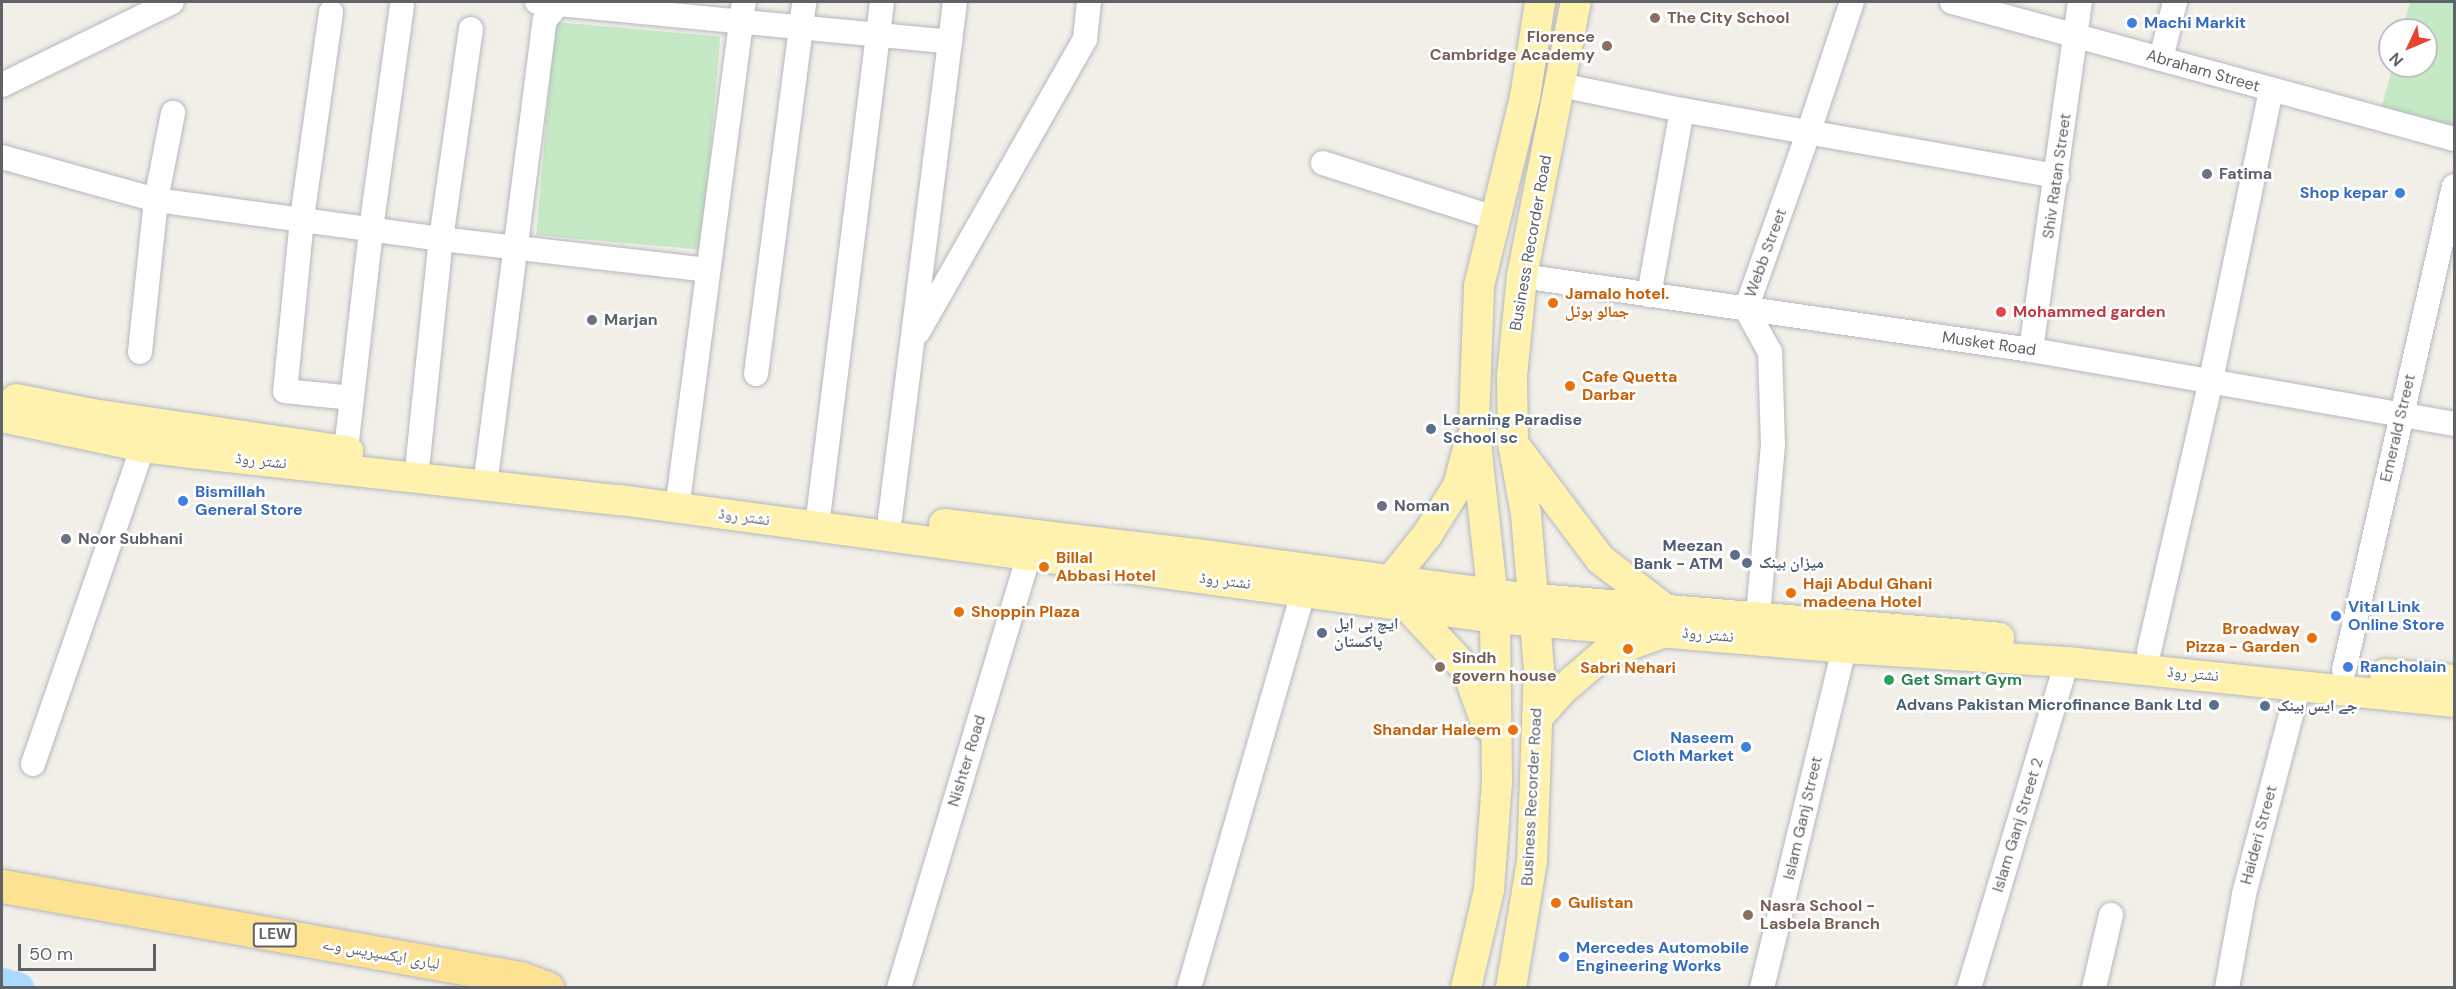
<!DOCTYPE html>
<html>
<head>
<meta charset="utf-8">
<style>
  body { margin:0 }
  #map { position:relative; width:2456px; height:989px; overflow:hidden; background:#f1efe8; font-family:"DM Sans","Noto Naskh Arabic",sans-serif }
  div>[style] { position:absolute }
  .green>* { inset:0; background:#c5e8c5; transform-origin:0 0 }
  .river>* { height:33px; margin:-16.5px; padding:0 16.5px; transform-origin:16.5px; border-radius:16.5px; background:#aadaff }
  .roads { filter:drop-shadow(0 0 2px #b5b8bc) drop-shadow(0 0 2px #b5b8bc) }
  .minor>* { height:24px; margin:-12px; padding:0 12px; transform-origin:12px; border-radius:12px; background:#fff }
  .major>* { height:30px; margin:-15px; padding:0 15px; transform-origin:15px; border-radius:15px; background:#fff2af }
  .highway>* { height:33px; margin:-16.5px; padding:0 16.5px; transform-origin:16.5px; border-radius:16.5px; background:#fde293 }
  .dots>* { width:16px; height:16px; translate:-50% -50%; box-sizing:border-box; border:3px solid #fff; border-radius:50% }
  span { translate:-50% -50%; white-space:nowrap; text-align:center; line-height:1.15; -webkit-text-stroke:5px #fff; paint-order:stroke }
  .shield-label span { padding:2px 4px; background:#fff; border:2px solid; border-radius:4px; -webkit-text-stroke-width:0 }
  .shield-label { font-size:15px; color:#5f6368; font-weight:700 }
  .education-label { font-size:16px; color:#785e54; font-weight:700 }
  .left { translate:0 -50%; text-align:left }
  .right { translate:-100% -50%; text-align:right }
  .shop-label { font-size:16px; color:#366cbe; font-weight:700 }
  .street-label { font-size:16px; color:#5f6368 }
  .worship-label { font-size:16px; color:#5b616d; font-weight:700 }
  .food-label { font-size:16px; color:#c56008; font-weight:700 }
  .health-label { font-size:16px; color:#be3a42; font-weight:700 }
  .service-label { font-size:16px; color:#4e5e75; font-weight:700 }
  .leisure-label { font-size:16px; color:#27864d; font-weight:700 }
  .frame { position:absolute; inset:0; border:3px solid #5f6368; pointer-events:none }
  .north { position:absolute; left:2378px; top:18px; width:60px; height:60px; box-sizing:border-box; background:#fff; border:2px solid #bfc1c3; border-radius:50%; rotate:226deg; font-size:16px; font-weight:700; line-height:24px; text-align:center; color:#5f6368 }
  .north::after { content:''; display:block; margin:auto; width:21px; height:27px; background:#ea4335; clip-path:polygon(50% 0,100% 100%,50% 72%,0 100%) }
  .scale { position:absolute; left:18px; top:944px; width:138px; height:27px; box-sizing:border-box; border:3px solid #5f6368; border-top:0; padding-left:8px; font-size:18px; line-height:21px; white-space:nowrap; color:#5f6368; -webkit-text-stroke:4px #fff; paint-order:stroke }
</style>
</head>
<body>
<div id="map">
  <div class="green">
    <div style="clip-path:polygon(2410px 2px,2454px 2px,2454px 139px,2378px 120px,2393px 66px,2426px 66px,2426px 30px,2402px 30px)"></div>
    <div style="left:555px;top:22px;width:166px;height:214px;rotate:5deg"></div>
  </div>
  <div class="river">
    <div style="left:2px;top:984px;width:16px;rotate:15deg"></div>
  </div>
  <div class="roads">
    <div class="minor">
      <div style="left:537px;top:2px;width:415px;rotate:5.5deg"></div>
      <div style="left:1952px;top:2px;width:520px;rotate:15.26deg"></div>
      <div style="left:331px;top:12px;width:209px;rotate:98deg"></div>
      <div style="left:302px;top:219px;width:173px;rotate:95.6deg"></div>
      <div style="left:285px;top:391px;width:67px;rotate:6deg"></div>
      <div style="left:2161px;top:59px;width:59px;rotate:-76.2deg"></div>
      <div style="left:2px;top:85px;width:189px;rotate:-26deg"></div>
      <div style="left:1560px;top:85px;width:125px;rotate:11.6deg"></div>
      <div style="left:1682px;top:110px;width:381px;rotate:10deg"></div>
      <div style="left:2px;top:157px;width:160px;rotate:15.6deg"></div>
      <div style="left:156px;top:200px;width:288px;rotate:7.8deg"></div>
      <div style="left:441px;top:239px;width:269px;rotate:6.6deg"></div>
      <div style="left:1323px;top:163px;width:180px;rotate:17.8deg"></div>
      <div style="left:1522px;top:276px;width:514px;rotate:8.27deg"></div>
      <div style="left:2031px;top:350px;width:429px;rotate:9.9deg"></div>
      <div style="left:1649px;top:295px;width:188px;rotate:-79.9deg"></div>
      <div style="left:918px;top:332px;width:337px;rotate:-60.3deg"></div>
      <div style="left:1085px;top:39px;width:37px;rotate:-84deg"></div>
      <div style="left:2031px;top:350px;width:351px;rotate:-82deg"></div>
      <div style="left:140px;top:352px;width:153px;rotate:-84deg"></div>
      <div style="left:156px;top:200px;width:89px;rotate:-78.9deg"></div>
      <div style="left:756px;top:374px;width:375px;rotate:-82.6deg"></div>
      <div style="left:346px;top:450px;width:222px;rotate:-83.5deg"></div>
      <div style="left:371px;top:229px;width:225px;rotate:-82.1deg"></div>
      <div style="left:418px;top:460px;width:222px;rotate:-84.1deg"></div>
      <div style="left:441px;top:239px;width:212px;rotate:-81.9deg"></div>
      <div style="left:487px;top:470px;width:454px;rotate:-82.7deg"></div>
      <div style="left:545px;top:20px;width:21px;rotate:-51deg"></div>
      <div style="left:679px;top:494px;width:496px;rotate:-82.5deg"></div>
      <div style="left:819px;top:510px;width:512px;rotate:-82.93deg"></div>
      <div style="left:890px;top:518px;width:520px;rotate:-82.82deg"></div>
      <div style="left:1758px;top:616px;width:172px;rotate:-85deg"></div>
      <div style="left:1773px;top:445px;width:93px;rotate:-91.8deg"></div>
      <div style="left:1770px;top:352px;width:49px;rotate:-119.2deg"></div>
      <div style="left:1746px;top:309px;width:189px;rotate:-70.5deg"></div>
      <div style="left:1809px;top:131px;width:136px;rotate:-71.6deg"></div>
      <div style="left:2149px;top:651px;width:278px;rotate:-77.1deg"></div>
      <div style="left:2211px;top:380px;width:296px;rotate:-78.3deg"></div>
      <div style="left:2344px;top:670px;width:496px;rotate:-77.2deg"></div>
      <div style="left:33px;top:764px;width:336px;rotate:-70.9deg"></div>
      <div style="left:899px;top:988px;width:469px;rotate:-73.3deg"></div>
      <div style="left:1189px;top:988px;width:430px;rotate:-73.9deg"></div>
      <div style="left:1762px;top:988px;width:350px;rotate:-76.4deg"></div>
      <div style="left:1969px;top:988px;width:340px;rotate:-73.3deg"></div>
      <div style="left:2094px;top:988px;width:75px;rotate:-76.9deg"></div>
      <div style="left:2227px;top:988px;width:96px;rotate:-79.7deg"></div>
      <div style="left:2244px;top:894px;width:217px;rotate:-75.3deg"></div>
    </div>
    <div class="major">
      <div style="left:16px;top:399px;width:78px;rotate:11deg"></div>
      <div style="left:93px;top:414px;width:258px;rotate:8.3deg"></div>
      <div style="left:2px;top:417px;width:144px;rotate:12deg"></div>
      <div style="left:143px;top:447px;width:48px;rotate:7.1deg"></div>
      <div style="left:191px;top:453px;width:432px;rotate:6.3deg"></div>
      <div style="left:620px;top:500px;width:883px;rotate:7.68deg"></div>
      <div style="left:1495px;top:618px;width:350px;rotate:4.9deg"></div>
      <div style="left:1844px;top:648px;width:223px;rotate:3.6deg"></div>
      <div style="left:2067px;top:662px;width:389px;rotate:5.9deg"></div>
      <div style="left:1518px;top:450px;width:136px;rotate:53deg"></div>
      <div style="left:1600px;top:559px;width:82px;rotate:37.6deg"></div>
      <div style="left:944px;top:524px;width:263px;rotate:6.8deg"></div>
      <div style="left:1205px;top:555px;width:312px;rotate:7.7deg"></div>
      <div style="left:1514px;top:597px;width:487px;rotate:4.8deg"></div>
      <div style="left:1391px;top:580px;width:58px;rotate:-51.3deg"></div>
      <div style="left:1427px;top:535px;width:58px;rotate:-57.7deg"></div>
      <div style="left:1458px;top:486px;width:47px;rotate:-75.1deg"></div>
      <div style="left:1407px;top:606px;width:88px;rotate:46.8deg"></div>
      <div style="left:1467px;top:670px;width:59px;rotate:70.3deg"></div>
      <div style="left:2385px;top:674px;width:69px;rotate:5deg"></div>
      <div style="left:1537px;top:718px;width:36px;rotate:-48deg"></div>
      <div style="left:1561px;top:691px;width:57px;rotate:-40.7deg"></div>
      <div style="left:1604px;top:654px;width:56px;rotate:-19.7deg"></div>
      <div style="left:1466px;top:988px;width:101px;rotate:-76.8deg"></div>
      <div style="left:1489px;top:890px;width:108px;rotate:-85.8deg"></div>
      <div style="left:1497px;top:782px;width:164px;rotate:-90.7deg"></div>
      <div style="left:1495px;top:618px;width:195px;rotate:-96.2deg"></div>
      <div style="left:1474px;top:424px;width:138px;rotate:-87.9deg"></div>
      <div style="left:1479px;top:286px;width:195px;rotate:-76.3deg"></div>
      <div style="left:1525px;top:97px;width:96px;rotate:-81deg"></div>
      <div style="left:1511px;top:988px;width:129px;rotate:-80.6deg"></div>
      <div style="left:1532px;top:861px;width:192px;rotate:-87.9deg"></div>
      <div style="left:1539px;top:669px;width:156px;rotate:-94.8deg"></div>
      <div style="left:1526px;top:514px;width:72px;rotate:-100.4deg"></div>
      <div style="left:1513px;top:443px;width:67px;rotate:-90.9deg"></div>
      <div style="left:1512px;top:376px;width:100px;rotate:-84.3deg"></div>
      <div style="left:1522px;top:276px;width:279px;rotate:-78.9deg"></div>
    </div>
    <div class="highway">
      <div style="left:2px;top:886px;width:526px;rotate:10.07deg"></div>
      <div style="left:520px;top:978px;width:29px;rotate:20deg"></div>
    </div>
  </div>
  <div class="dots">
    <div style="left:1655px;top:18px;background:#8d6e63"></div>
    <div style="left:2132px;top:23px;background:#3f7fe0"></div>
    <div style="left:1607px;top:46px;background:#8d6e63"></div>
    <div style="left:2207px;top:174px;background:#6b7280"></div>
    <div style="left:2400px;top:193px;background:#3f7fe0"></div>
    <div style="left:1553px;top:303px;background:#e8710a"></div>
    <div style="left:2001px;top:312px;background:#e0444e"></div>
    <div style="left:592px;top:320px;background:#6b7280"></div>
    <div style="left:1570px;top:386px;background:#e8710a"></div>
    <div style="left:1431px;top:429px;background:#5c6f8a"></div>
    <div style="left:183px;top:501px;background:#3f7fe0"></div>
    <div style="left:1382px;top:506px;background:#6b7280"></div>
    <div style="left:66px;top:539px;background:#6b7280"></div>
    <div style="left:1735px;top:555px;background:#5c6f8a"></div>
    <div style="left:1747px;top:563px;background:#5c6f8a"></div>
    <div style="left:1044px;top:567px;background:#e8710a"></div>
    <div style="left:1791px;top:593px;background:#e8710a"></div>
    <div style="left:959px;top:612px;background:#e8710a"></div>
    <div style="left:2336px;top:616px;background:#3f7fe0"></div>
    <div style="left:1322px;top:633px;background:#5c6f8a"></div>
    <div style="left:2312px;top:638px;background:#e8710a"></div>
    <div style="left:1628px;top:649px;background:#e8710a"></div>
    <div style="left:1440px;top:667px;background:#8d6e63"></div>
    <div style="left:2348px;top:667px;background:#3f7fe0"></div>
    <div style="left:1889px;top:680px;background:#2e9e5b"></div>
    <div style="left:2214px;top:705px;background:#5c6f8a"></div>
    <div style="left:2265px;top:706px;background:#5c6f8a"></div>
    <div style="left:1513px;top:730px;background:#e8710a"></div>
    <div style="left:1746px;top:747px;background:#3f7fe0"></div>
    <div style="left:1556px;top:903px;background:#e8710a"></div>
    <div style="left:1748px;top:915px;background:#8d6e63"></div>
    <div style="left:1564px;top:957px;background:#3f7fe0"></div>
  </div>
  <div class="shield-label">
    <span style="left:275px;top:935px">LEW</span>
  </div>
  <div class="education-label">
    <span class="left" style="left:1667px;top:18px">The City School</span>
    <span class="right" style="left:1595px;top:46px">Florence<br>Cambridge Academy</span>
    <span class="left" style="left:1452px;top:667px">Sindh<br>govern house</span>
    <span class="left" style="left:1760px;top:915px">Nasra School -<br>Lasbela Branch</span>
  </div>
  <div class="shop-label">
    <span class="left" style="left:2144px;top:23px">Machi Markit</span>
    <span class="right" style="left:2388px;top:193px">Shop kepar</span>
    <span class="left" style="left:195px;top:501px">Bismillah<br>General Store</span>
    <span class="left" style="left:2348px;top:616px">Vital Link<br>Online Store</span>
    <span class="left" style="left:2360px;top:667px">Rancholain</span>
    <span class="right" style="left:1734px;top:747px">Naseem<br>Cloth Market</span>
    <span class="left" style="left:1576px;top:957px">Mercedes Automobile<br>Engineering Works</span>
  </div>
  <div class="street-label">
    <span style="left:2203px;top:71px;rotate:16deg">Abraham Street</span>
    <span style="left:2057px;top:176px;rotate:-82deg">Shiv Ratan Street</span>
    <span style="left:1531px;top:243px;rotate:-80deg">Business Recorder Road</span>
    <span style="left:1766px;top:253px;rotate:-70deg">Webb Street</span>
    <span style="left:1989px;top:344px;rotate:8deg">Musket Road</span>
    <span style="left:2398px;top:428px;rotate:-77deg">Emerald Street</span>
    <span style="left:261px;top:461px;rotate:6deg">نشتر روڈ</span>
    <span style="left:744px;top:517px;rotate:8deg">نشتر روڈ</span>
    <span style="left:1225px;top:581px;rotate:7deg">نشتر روڈ</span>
    <span style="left:1708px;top:635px;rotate:5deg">نشتر روڈ</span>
    <span style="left:2193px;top:674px;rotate:5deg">نشتر روڈ</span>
    <span style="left:967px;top:761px;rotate:-73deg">Nishter Road</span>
    <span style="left:1532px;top:797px;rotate:-87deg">Business Recorder Road</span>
    <span style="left:1803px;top:818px;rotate:-77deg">Islam Ganj Street</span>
    <span style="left:2018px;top:825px;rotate:-73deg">Islam Ganj Street 2</span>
    <span style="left:2259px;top:835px;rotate:-75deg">Haideri Street</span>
    <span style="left:381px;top:954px;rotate:10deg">لیاری ایکسپریس وے</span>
  </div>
  <div class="worship-label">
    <span class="left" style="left:2219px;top:174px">Fatima</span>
    <span class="left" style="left:604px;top:320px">Marjan</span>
    <span class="left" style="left:1394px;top:506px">Noman</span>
    <span class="left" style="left:78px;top:539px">Noor Subhani</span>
  </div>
  <div class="food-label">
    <span class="left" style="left:1565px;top:303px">Jamalo hotel.<br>جمالو ہوٹل</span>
    <span class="left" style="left:1582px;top:386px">Cafe Quetta<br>Darbar</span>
    <span class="left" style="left:1056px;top:567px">Billal<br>Abbasi Hotel</span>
    <span class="left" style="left:1803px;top:593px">Haji Abdul Ghani<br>madeena Hotel</span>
    <span class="left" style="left:971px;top:612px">Shoppin Plaza</span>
    <span class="right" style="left:2300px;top:638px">Broadway<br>Pizza - Garden</span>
    <span style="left:1628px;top:668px">Sabri Nehari</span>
    <span class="right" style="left:1501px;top:730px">Shandar Haleem</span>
    <span class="left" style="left:1568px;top:903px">Gulistan</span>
  </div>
  <div class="health-label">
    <span class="left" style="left:2013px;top:312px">Mohammed garden</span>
  </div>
  <div class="service-label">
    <span class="left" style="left:1443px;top:429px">Learning Paradise<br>School sc</span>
    <span class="right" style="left:1723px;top:555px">Meezan<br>Bank - ATM</span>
    <span class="left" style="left:1759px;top:563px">میزان بینک</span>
    <span class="left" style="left:1334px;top:633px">ایچ بی ایل<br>پاکستان</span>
    <span class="right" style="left:2202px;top:705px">Advans Pakistan Microfinance Bank Ltd</span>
    <span class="left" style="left:2277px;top:706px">جے ایس بینک</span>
  </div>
  <div class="leisure-label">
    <span class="left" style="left:1901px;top:680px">Get Smart Gym</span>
  </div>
  <div class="frame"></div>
  <div class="north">N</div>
  <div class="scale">50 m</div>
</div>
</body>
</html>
